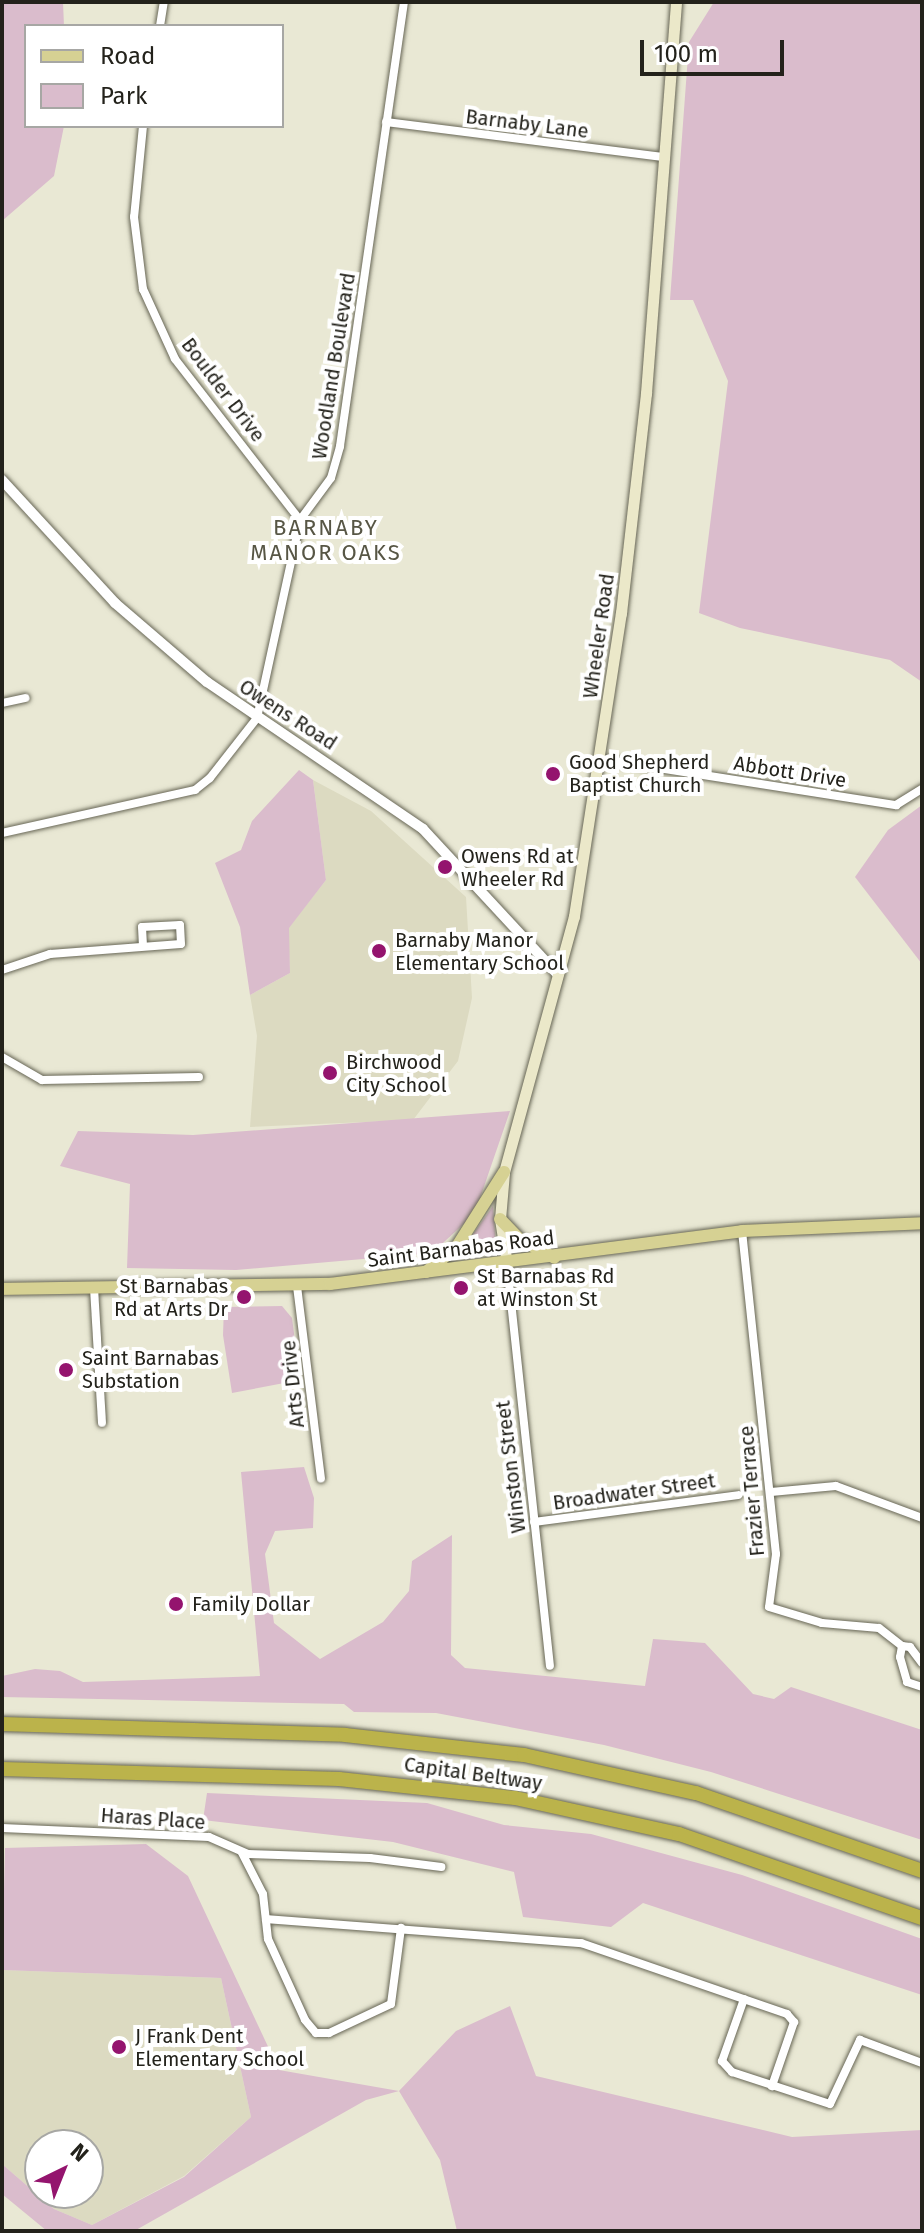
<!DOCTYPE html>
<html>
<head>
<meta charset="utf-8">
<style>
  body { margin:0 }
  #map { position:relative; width:924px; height:2233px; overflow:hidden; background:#e9e8d4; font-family:"Fira Sans",sans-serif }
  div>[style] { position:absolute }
  .built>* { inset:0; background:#dcdac1 }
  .green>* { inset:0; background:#dabccc }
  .roads { filter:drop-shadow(0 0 2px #676655) drop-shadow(0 0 2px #676655) }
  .minor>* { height:8px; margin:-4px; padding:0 4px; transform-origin:4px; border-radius:4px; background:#fff }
  .tertiary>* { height:10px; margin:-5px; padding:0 5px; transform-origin:5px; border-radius:5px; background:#fff }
  .secondary>* { height:11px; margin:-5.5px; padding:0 5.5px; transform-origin:5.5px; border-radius:5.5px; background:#ebe8c9 }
  .primary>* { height:12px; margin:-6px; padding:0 6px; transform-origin:6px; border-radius:6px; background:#d6d193 }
  .motorway>* { height:14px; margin:-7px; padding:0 7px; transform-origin:7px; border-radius:7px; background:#bbb34b }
  .dots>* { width:22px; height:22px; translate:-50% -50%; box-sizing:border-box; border:4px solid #fff; border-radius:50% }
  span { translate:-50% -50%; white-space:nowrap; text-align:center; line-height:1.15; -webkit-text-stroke:8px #fff; paint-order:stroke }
  .street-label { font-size:20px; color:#23221b }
  .poi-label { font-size:20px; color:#23221b }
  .left { translate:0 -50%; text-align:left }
  .right { translate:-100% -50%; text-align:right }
  .neighbourhood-label { font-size:22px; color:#575645; letter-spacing:2px }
  .frame { position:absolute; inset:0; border:4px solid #23221b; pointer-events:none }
  .legend { position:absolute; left:24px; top:24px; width:260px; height:104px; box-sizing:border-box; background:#fff; border:2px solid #a7a7a4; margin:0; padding:10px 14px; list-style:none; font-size:24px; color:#23221b }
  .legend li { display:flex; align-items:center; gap:16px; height:40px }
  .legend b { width:40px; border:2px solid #a7a7a4 }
  .north { position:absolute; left:24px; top:2129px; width:80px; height:80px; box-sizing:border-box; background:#fff; border:2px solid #a7a7a4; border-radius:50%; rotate:43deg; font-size:22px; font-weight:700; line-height:32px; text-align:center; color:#23221b }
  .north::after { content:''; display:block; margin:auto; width:28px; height:36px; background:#94146e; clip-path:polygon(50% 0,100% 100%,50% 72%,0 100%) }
  .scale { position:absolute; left:640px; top:40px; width:144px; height:36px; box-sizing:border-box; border:4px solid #23221b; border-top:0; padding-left:10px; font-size:24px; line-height:28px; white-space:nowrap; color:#23221b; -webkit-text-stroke:6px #fff; paint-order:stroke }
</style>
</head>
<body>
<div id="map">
  <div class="built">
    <div style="clip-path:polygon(313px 780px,371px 811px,466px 897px,472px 998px,458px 1061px,413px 1120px,250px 1127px,257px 1036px,250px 995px,290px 973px,288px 928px,326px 880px)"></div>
    <div style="clip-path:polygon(evenodd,2px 1970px,221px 1978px,251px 2117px,184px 2176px,92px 2225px,54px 2209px,2px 2164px,2px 1970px,40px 2145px,88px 2145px,88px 2193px,40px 2193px,40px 2145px)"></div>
  </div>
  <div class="green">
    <div style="clip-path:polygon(2px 2px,63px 2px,64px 26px,26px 26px,26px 126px,64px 126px,54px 176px,2px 221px)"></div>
    <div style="clip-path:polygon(714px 2px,922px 2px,922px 682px,890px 660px,740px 628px,699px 613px,728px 381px,693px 300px,670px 300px,689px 42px)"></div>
    <div style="clip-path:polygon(299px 770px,313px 780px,326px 880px,289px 928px,290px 973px,250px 995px,240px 927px,215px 863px,241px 850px,252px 821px)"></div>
    <div style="clip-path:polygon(922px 805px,922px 964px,855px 877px,888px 830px)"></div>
    <div style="clip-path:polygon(510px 1111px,479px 1201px,469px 1219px,432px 1253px,236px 1270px,127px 1268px,130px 1184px,60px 1166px,78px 1131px,193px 1135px)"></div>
    <div style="clip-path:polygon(493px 1206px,496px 1248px,463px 1252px,461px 1251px)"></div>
    <div style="clip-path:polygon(282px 1306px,292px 1318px,300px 1380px,232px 1393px,223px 1335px,224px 1307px)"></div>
    <div style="clip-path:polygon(304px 1467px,314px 1498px,313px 1528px,275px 1531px,265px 1554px,274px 1623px,320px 1659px,383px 1622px,409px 1591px,412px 1561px,452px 1535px,451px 1655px,465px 1668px,645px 1686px,653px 1639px,705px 1643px,753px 1694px,774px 1699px,791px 1687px,922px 1730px,922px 1840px,711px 1772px,604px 1745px,436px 1713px,354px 1712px,344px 1704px,2px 1697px,2px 1676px,35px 1669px,60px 1671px,83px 1682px,260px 1676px,241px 1472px)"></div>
    <div style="clip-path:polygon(207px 1793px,427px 1803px,504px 1825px,591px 1834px,742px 1875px,922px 1939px,922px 1995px,643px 1903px,611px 1927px,523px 1917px,514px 1872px,393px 1842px,203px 1820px)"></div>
    <div style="clip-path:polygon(146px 1844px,188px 1876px,279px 2070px,399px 2091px,456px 2031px,510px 2006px,536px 2076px,792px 2137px,922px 2130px,922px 2231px,457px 2231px,440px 2160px,399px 2091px,366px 2100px,136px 2230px,47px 2231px,2px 2194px,2px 2164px,54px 2209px,92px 2225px,184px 2177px,251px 2117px,221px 1978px,2px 1970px,5px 1848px)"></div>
  </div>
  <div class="roads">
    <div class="minor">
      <div style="left:160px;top:26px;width:24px;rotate:-81deg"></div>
      <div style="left:386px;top:122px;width:281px;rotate:7.2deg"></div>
      <div style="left:143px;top:126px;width:91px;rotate:95.6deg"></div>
      <div style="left:134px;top:217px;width:73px;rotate:82.9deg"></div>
      <div style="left:143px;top:289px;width:77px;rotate:65.4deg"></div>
      <div style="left:175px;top:359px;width:204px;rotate:52.2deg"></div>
      <div style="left:2px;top:703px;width:24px;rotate:-12deg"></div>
      <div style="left:601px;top:759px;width:299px;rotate:8.9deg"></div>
      <div style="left:896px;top:805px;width:31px;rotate:-32deg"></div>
      <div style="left:2px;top:833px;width:198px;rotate:-12.6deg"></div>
      <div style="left:195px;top:790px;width:19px;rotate:-39deg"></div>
      <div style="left:210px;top:778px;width:76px;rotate:-51.9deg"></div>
      <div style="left:257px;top:718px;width:203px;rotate:-77.7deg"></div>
      <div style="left:300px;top:520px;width:52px;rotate:-53.6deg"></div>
      <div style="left:331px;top:478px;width:33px;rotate:-74deg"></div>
      <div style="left:340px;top:446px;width:449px;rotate:-81.8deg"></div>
      <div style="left:2px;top:970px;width:51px;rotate:-18.4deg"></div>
      <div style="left:50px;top:954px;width:131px;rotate:-4.4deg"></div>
      <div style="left:181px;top:944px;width:19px;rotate:-93deg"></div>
      <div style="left:180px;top:925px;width:38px;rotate:177deg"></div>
      <div style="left:142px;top:927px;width:18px;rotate:87deg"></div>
      <div style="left:2px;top:1057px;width:46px;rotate:29.9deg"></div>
      <div style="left:42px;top:1080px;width:157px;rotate:-1.1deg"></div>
      <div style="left:742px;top:1231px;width:325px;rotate:84deg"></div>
      <div style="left:776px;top:1554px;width:53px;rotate:97.5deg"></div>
      <div style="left:769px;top:1607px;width:55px;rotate:16.8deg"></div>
      <div style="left:822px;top:1623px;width:57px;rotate:5deg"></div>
      <div style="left:879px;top:1628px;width:29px;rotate:38deg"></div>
      <div style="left:507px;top:1264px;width:404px;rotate:83.9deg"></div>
      <div style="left:297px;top:1286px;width:194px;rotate:82.9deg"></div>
      <div style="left:94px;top:1288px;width:135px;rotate:86.6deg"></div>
      <div style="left:771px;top:1492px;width:65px;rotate:-5.3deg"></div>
      <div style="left:836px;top:1486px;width:92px;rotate:20.4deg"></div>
      <div style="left:534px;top:1522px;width:206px;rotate:-7.5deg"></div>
      <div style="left:922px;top:1663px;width:20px;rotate:-127deg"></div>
      <div style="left:910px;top:1647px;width:8px;rotate:-173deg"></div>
      <div style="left:902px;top:1646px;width:11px;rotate:100deg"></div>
      <div style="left:900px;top:1657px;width:26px;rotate:74deg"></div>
      <div style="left:907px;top:1682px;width:16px;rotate:18deg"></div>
      <div style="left:2px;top:1828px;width:207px;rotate:2.5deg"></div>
      <div style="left:209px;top:1837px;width:43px;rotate:23.6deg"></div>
      <div style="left:248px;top:1854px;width:122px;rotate:1.9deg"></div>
      <div style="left:370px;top:1858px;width:72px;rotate:7.2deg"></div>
      <div style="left:242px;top:1853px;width:46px;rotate:62.9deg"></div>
      <div style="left:263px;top:1894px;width:45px;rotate:83.7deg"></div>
      <div style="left:268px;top:1939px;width:89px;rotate:65.4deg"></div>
      <div style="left:305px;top:2020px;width:17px;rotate:50deg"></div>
      <div style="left:316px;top:2033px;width:13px"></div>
      <div style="left:329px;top:2033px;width:68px;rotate:-25.1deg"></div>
      <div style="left:391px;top:2004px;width:77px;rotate:-82.5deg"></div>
      <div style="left:266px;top:1919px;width:316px;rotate:4.4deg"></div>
      <div style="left:581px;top:1943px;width:218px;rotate:19deg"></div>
      <div style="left:787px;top:2014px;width:11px;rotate:49deg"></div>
      <div style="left:794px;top:2022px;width:68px;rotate:109deg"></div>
      <div style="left:744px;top:1999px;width:66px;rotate:109.5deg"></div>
      <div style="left:722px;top:2061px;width:15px;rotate:48deg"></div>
      <div style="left:732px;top:2072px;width:103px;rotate:18.1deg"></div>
      <div style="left:830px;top:2104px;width:71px;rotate:-64.9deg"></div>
      <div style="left:860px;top:2040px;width:66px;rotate:20.4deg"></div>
    </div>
    <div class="tertiary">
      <div style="left:2px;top:480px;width:167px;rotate:47.4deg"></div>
      <div style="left:115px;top:603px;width:121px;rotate:40.7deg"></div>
      <div style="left:207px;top:682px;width:261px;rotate:34.2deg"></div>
      <div style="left:423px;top:829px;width:199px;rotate:47.2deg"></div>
    </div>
    <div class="secondary">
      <div style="left:507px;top:1264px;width:46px;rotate:-98.8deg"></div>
      <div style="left:500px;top:1219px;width:47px;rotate:-85.1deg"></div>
      <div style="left:504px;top:1172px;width:265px;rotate:-74.7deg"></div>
      <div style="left:574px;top:916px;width:307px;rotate:-81.2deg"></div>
      <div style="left:621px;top:613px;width:221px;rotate:-83.5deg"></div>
      <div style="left:646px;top:393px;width:392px;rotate:-85.6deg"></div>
    </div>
    <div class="primary">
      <div style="left:500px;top:1219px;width:28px;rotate:46deg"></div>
      <div style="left:519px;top:1239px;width:40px;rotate:28deg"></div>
      <div style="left:426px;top:1272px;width:38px;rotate:-39deg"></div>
      <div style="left:456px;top:1248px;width:90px;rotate:-57.7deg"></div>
      <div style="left:2px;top:1289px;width:328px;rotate:-0.9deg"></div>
      <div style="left:330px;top:1284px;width:415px;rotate:-7.3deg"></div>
      <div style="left:742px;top:1231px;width:180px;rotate:-2.5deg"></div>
    </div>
    <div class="motorway">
      <div style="left:2px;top:1724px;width:343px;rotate:1.8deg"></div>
      <div style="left:345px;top:1735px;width:180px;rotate:6.4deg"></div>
      <div style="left:524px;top:1755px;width:176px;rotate:12.5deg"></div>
      <div style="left:696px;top:1793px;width:239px;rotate:19deg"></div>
      <div style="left:2px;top:1769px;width:337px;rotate:1.7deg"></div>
      <div style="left:339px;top:1779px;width:177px;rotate:6.2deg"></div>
      <div style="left:515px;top:1798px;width:168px;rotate:12.4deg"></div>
      <div style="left:679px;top:1834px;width:257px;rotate:19.1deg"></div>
    </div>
  </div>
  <div class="dots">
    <div style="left:553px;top:774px;background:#94146e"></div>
    <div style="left:445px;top:867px;background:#94146e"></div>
    <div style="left:379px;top:951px;background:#94146e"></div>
    <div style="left:330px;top:1073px;background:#94146e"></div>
    <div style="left:461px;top:1288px;background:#94146e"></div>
    <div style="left:244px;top:1297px;background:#94146e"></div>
    <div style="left:66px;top:1370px;background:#94146e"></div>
    <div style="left:176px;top:1604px;background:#94146e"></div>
    <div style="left:119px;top:2047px;background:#94146e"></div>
  </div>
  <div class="street-label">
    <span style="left:527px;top:124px;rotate:7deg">Barnaby Lane</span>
    <span style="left:334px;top:366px;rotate:-81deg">Woodland Boulevard</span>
    <span style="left:223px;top:390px;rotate:53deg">Boulder Drive</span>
    <span style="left:599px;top:636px;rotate:-82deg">Wheeler Road</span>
    <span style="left:288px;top:715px;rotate:33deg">Owens Road</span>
    <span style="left:790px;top:772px;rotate:9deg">Abbott Drive</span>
    <span style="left:461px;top:1249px;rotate:-7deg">Saint Barnabas Road</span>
    <span style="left:293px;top:1384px;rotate:-96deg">Arts Drive</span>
    <span style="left:511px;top:1467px;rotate:-97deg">Winston Street</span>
    <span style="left:752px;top:1491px;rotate:-95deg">Frazier Terrace</span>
    <span style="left:634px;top:1492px;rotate:-8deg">Broadwater Street</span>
    <span style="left:473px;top:1774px;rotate:8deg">Capital Beltway</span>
    <span style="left:153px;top:1819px;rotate:4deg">Haras Place</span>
  </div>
  <div class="poi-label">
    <span class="left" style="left:569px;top:774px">Good Shepherd<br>Baptist Church</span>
    <span class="left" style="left:461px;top:868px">Owens Rd at<br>Wheeler Rd</span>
    <span class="left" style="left:395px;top:952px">Barnaby Manor<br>Elementary School</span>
    <span class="left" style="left:346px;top:1074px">Birchwood<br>City School</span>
    <span class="left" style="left:477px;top:1288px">St Barnabas Rd<br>at Winston St</span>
    <span class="right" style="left:228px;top:1298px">St Barnabas<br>Rd at Arts Dr</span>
    <span class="left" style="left:82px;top:1370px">Saint Barnabas<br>Substation</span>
    <span class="left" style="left:192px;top:1604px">Family Dollar</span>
    <span class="left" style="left:135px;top:2048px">J Frank Dent<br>Elementary School</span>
  </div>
  <div class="neighbourhood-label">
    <span style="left:326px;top:540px">BARNABY<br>MANOR OAKS</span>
  </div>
  <div class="frame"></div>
  <ul class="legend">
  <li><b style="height:10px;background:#d6d193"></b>Road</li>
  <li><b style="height:22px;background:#dabccc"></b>Park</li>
  </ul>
  <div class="north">N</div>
  <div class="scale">100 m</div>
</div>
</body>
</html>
